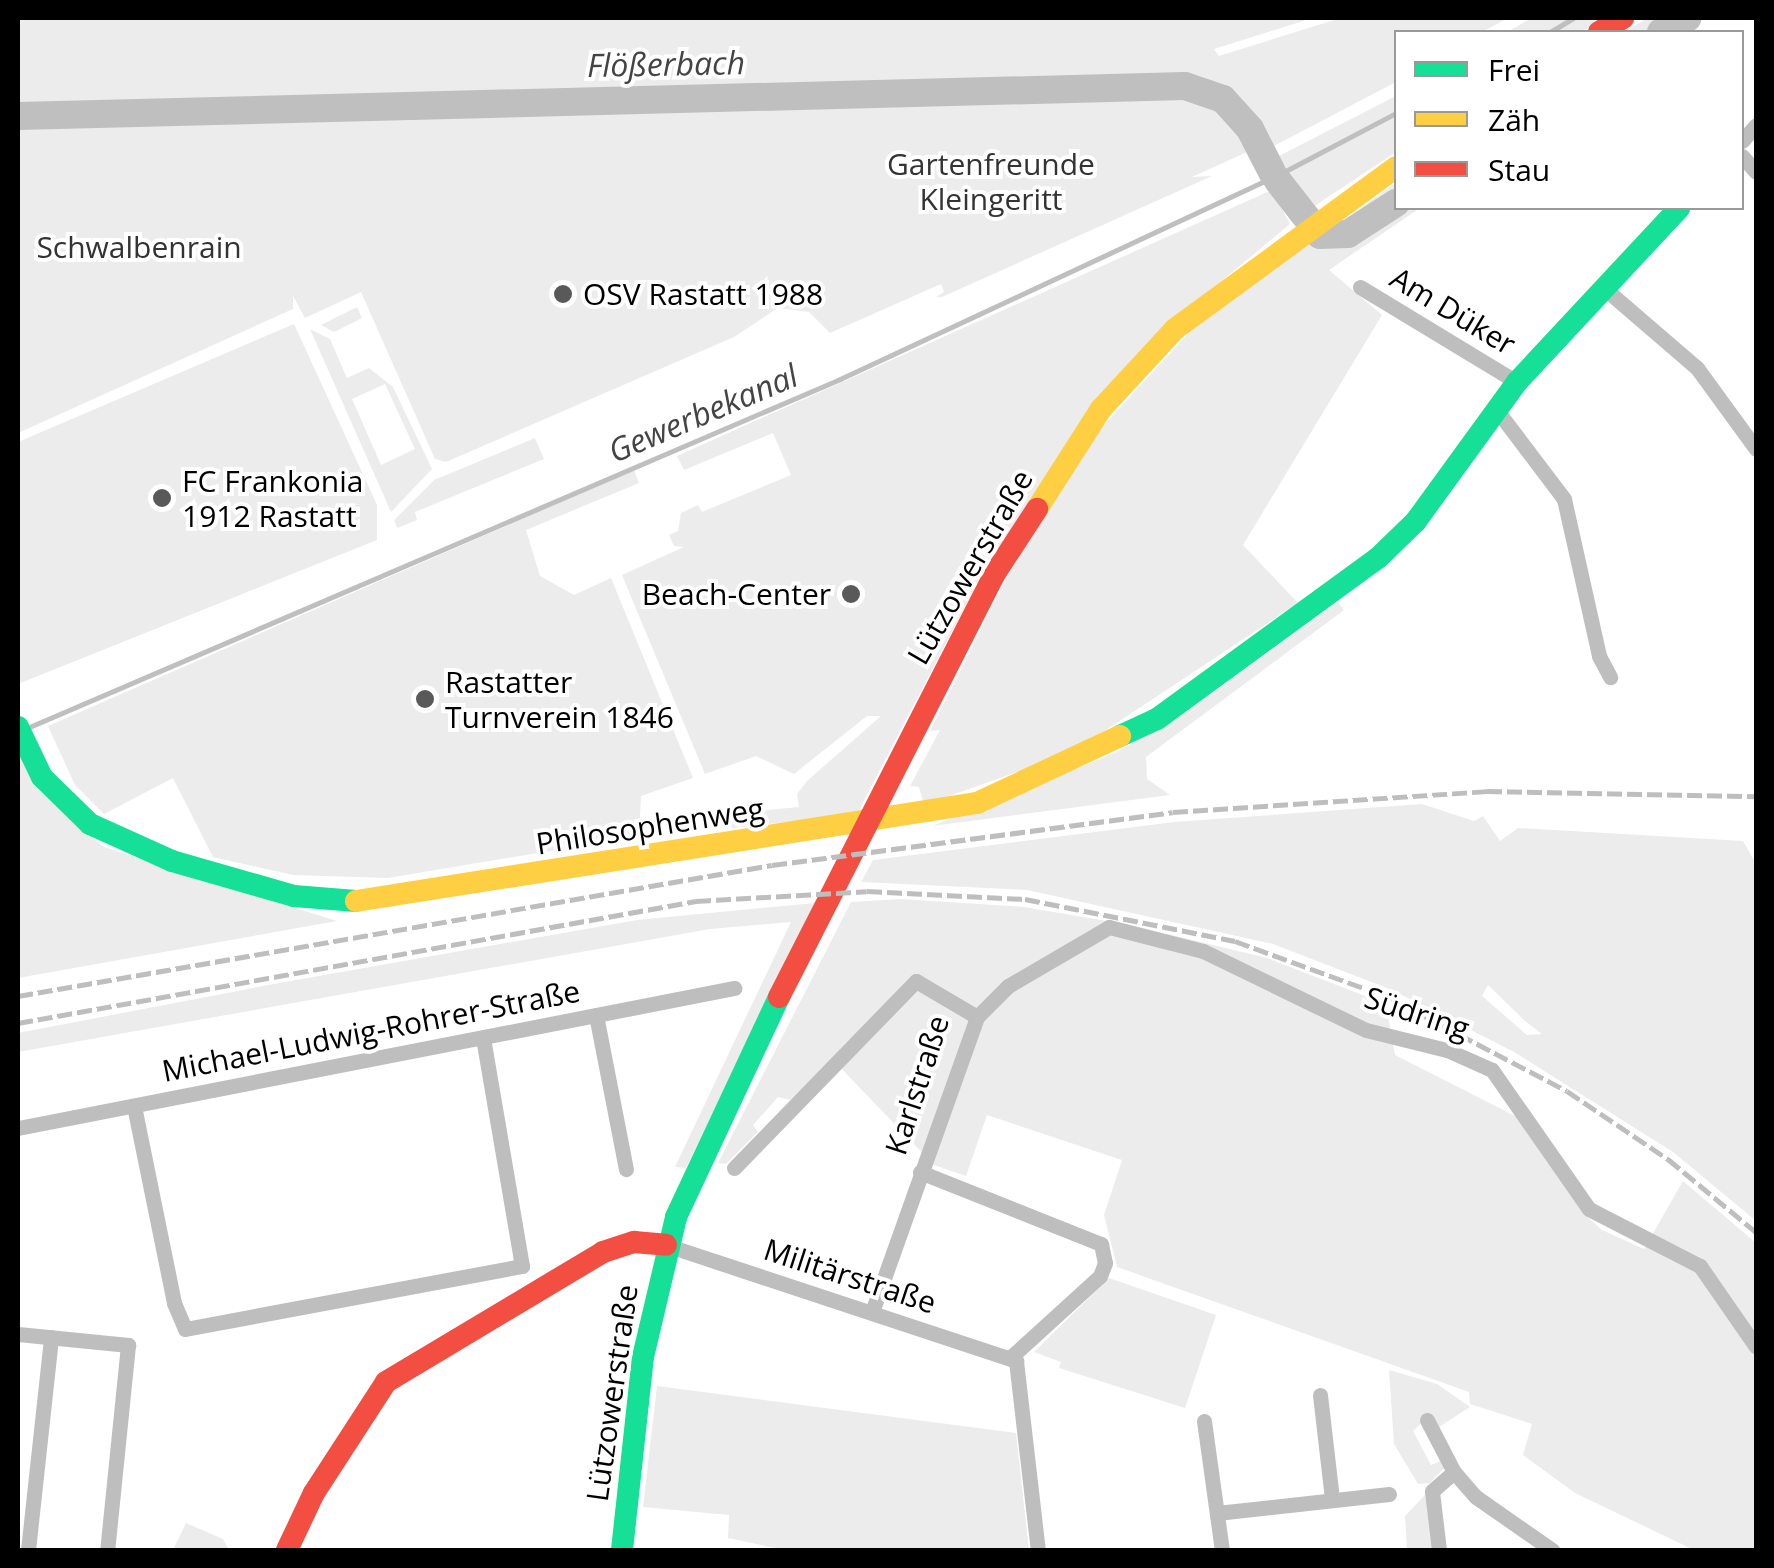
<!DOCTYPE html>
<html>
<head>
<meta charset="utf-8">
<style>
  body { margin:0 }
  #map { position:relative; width:1774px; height:1568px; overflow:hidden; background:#fff; font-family:"Open Sans",sans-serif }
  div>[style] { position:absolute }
  .green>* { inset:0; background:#ececec }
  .stream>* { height:5px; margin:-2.5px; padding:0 2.5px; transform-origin:2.5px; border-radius:2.5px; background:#bfbfbf }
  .river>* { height:28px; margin:-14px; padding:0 14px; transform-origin:14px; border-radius:14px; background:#bfbfbf }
  .street>* { height:15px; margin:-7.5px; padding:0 7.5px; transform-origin:7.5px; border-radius:7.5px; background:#bebebe }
  .fast>* { height:22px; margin:-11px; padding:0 11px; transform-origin:11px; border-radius:11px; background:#16e098 }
  .slow>* { height:22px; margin:-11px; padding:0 11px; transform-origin:11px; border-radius:11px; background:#ffcf43 }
  .jam>* { height:22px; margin:-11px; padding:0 11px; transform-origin:11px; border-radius:11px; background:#f24e42 }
  .rail>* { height:5px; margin-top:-2.5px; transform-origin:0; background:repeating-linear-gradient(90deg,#bebebe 0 15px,transparent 0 20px) }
  .dots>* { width:28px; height:28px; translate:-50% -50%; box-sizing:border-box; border:5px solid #fff; border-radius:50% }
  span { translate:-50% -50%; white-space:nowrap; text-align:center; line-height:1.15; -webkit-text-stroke:8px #fff; paint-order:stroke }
  .park-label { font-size:30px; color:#333 }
  .poi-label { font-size:30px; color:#000 }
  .left { translate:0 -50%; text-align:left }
  .right { translate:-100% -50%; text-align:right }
  .street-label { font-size:30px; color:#000 }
  .water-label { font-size:32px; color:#444; font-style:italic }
  .frame { position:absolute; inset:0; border:20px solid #000; pointer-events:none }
  .legend { position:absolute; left:1394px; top:30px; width:350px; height:180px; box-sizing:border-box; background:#fff; border:2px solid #999; margin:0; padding:12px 18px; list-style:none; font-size:30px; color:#000 }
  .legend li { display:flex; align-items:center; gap:20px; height:50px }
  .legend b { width:50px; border:2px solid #999 }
</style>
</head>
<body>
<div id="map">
  <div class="green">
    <div style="clip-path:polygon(18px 18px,1313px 18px,1214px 49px,1219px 56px,1341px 18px,1508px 18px,1482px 32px,1396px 32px,1396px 82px,1268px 149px,1240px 105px,1206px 85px,1173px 80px,18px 111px)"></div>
    <div style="clip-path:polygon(1532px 18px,1604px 18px,1581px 32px,1507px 32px)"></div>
    <div style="clip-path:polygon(1648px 18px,1701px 18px,1677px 32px,1623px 32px)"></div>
    <div style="clip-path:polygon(1149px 90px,1218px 101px,1256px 148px,1192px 177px,1212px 176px,942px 297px,936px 297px,944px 292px,941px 284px,830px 333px,809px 312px,778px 308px,734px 337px,446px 462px,435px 459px,361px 292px,305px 318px,293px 296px,293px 309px,18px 433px,18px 120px)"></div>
    <div style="clip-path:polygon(1396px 96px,1396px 152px,1310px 209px,1275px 158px)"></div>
    <div style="clip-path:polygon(1396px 183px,1396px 208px,1420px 208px,1329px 270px,1382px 315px,1243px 545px,1298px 603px,1097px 736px,1056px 758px,924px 805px,919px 787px,910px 786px,940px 730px,930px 731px,1007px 577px,1094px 436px,1198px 323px)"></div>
    <div style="clip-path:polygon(1272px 190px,1290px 224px,1164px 329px,985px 568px,857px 814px,723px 829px,715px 815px,799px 807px,797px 794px,807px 781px,881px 716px,867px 716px,794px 774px,756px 756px,705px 774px,622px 575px,684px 547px,674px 546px,669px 535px,678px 531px,681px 513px,698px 505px,702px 512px,791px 475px,773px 433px,684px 470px,677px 456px)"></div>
    <div style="clip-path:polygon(357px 307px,362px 318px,334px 332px,321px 325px)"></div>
    <div style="clip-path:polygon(294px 324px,377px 505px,377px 540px,18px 684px,18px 442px)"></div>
    <div style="clip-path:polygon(evenodd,310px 329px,330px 339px,347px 378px,369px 368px,393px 387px,432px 469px,391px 512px,310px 329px,385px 384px,415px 449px,381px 465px,352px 399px,385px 384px)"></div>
    <div style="clip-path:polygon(535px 438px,544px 459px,415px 512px,417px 520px,397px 528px,394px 520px,434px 480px)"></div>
    <div style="clip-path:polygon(634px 470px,639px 483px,526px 530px,540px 576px,574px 595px,611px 578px,693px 778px,641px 796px,639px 836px,388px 878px,293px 875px,213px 857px,173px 778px,104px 814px,75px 785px,48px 726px)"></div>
    <div style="clip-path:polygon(1338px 602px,1344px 610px,1146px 757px,1147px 779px,1170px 795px,932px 826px,1115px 753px,1181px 716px)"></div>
    <div style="clip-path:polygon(18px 746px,65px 814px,104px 847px,337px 921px,18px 978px)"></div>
    <div style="clip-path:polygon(evenodd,1422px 804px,1474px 821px,1483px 816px,1500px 841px,1518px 828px,1743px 841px,1756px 864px,1756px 1221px,1673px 1152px,1514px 1052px,1392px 990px,1273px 944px,1027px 890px,861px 882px,873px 860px,1174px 822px,1422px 804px,1488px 985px,1525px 1021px,1542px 1034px,1527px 1035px,1482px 996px,1488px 985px)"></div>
    <div style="clip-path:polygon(901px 899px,1024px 907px,1130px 925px,1267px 958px,1386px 1004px,1395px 1055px,1519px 1118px,1584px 1214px,1602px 1230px,1644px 1249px,1683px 1181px,1756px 1243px,1756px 1550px,1694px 1550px,1575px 1493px,1523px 1455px,1532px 1424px,1470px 1404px,1469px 1392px,1117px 1267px,1104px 1215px,1122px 1160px,987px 1115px,966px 1176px,934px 1165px,834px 1061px,790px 1100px,778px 1097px,753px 1125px,758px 1132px,726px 1164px,718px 1163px,851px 902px)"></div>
    <div style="clip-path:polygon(815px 903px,686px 1168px,675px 1167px,791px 922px,710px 929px,18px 1052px,18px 1033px,279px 983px,637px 920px)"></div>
    <div style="clip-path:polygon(1109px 1278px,1216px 1315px,1185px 1408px,1059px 1368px,1061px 1362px,1034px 1352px)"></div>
    <div style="clip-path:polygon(1389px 1370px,1437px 1384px,1470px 1407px,1439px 1427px,1431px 1414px,1413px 1431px,1431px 1465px,1441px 1461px,1444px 1468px,1430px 1483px,1418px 1484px,1394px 1444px)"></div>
    <div style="clip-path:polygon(657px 1386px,1016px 1433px,1029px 1550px,785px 1550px,728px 1538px,729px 1515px,643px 1507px)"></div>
    <div style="clip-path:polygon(1426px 1494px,1435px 1550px,1407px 1550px,1405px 1516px)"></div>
    <div style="clip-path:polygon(186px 1523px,223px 1539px,229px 1550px,173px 1550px)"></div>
  </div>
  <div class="stream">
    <div style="left:1550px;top:32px;width:27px;rotate:-31deg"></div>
    <div style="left:1333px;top:237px;width:4px;rotate:34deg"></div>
    <div style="left:27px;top:728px;width:885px;rotate:-23.23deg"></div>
    <div style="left:840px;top:379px;width:479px;rotate:-25deg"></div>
    <div style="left:1274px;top:177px;width:138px;rotate:-27.7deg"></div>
  </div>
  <div class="river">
    <div style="left:1661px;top:32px;width:30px;rotate:-28deg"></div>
    <div style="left:18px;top:116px;width:1167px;rotate:-1.47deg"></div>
    <div style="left:1185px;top:86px;width:40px;rotate:18.9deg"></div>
    <div style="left:1223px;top:99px;width:40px;rotate:48deg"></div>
    <div style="left:1250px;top:129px;width:51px;rotate:62.9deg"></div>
    <div style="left:1278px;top:181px;width:68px;rotate:52.1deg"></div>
    <div style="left:1320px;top:235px;width:28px;rotate:-2deg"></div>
    <div style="left:1348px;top:234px;width:57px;rotate:-32.9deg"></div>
  </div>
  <div class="street">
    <div style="left:1742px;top:141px;width:21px;rotate:-49deg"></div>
    <div style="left:1742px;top:156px;width:21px;rotate:49deg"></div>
    <div style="left:1360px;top:287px;width:184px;rotate:31.2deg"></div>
    <div style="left:1604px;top:288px;width:123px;rotate:40.7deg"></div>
    <div style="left:1697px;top:368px;width:100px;rotate:53.9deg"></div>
    <div style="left:1496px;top:409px;width:113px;rotate:52.9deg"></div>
    <div style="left:1564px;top:499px;width:161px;rotate:77.4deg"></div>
    <div style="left:1599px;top:656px;width:24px;rotate:62deg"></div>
    <div style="left:596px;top:1015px;width:157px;rotate:79deg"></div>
    <div style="left:134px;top:1106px;width:201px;rotate:78.5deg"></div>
    <div style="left:174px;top:1303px;width:28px;rotate:67deg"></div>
    <div style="left:185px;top:1329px;width:343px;rotate:-10.6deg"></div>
    <div style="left:522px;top:1266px;width:231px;rotate:-99.7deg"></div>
    <div style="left:18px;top:1128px;width:730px;rotate:-11.06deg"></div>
    <div style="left:734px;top:1168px;width:261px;rotate:-45.8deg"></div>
    <div style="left:916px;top:981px;width:71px;rotate:30.5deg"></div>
    <div style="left:920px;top:1172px;width:195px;rotate:21.7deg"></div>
    <div style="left:1101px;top:1244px;width:19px;rotate:78deg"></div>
    <div style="left:1105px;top:1263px;width:14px;rotate:111deg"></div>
    <div style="left:1100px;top:1276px;width:122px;rotate:137.7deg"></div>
    <div style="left:666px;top:1245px;width:369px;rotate:18.3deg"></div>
    <div style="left:1016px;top:1361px;width:190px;rotate:83.4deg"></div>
    <div style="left:872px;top:1312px;width:313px;rotate:-70.4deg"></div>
    <div style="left:977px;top:1017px;width:44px;rotate:-45deg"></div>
    <div style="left:1008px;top:986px;width:117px;rotate:-30.3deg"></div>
    <div style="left:1109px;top:927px;width:97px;rotate:14.3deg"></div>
    <div style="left:1203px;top:951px;width:181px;rotate:25.9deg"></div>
    <div style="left:1366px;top:1030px;width:83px;rotate:13.9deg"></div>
    <div style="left:1447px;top:1050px;width:49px;rotate:24deg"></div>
    <div style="left:1492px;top:1070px;width:169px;rotate:55.1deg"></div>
    <div style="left:1589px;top:1209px;width:125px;rotate:27.2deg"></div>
    <div style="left:1700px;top:1266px;width:98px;rotate:55.3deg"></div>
    <div style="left:18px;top:1334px;width:111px;rotate:5.7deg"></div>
    <div style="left:128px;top:1345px;width:206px;rotate:95.8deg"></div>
    <div style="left:1320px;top:1395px;width:104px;rotate:83.4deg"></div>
    <div style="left:1427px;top:1420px;width:59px;rotate:62.6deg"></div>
    <div style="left:1454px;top:1472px;width:33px;rotate:49deg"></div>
    <div style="left:1476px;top:1497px;width:93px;rotate:34.9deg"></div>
    <div style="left:1204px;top:1421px;width:130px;rotate:82.1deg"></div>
    <div style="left:1217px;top:1513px;width:173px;rotate:-6.3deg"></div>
    <div style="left:28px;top:1550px;width:214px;rotate:-83.8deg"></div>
    <div style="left:1439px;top:1550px;width:59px;rotate:-96.8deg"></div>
    <div style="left:1432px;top:1491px;width:29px;rotate:-41deg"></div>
  </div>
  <div class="fast">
    <div style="left:18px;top:727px;width:55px;rotate:64.4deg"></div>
    <div style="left:42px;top:777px;width:67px;rotate:44.4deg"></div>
    <div style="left:90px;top:824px;width:90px;rotate:24.3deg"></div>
    <div style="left:172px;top:861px;width:127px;rotate:16deg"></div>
    <div style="left:294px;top:896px;width:62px;rotate:4.6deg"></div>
    <div style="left:1120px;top:736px;width:41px;rotate:-24.7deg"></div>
    <div style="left:1157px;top:719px;width:273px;rotate:-36.1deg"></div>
    <div style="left:1378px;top:558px;width:53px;rotate:-44.2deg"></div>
    <div style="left:1416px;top:521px;width:172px;rotate:-54deg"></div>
    <div style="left:1517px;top:382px;width:238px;rotate:-47deg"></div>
    <div style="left:622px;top:1550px;width:194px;rotate:-83.8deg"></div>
    <div style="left:643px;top:1357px;width:144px;rotate:-76.7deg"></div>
    <div style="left:676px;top:1217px;width:243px;rotate:-64.9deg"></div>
  </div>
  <div class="slow">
    <div style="left:1037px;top:509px;width:119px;rotate:-57.4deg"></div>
    <div style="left:1101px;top:409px;width:109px;rotate:-47.2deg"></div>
    <div style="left:1175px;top:329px;width:274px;rotate:-36.2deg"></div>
    <div style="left:356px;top:901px;width:629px;rotate:-8.97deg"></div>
    <div style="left:977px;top:803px;width:158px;rotate:-25.1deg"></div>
  </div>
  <div class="jam">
    <div style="left:1599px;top:32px;width:28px;rotate:-30deg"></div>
    <div style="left:779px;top:997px;width:474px;rotate:-63deg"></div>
    <div style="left:994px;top:575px;width:79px;rotate:-56.9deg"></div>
    <div style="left:287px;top:1550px;width:63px;rotate:-64.7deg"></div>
    <div style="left:314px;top:1493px;width:132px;rotate:-57deg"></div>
    <div style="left:386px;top:1382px;width:253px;rotate:-30.9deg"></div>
    <div style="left:603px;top:1252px;width:33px;rotate:-18deg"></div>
    <div style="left:634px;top:1242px;width:32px;rotate:5deg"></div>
  </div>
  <div class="rail">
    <div style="left:18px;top:996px;width:765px;rotate:-9.86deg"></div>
    <div style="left:772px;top:865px;width:404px;rotate:-7.5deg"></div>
    <div style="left:1173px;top:812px;width:315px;rotate:-3.8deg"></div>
    <div style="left:1487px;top:791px;width:269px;rotate:1.1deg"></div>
    <div style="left:18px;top:1023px;width:689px;rotate:-10.2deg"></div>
    <div style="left:696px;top:901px;width:171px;rotate:-3.3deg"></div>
    <div style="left:867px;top:891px;width:158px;rotate:2.9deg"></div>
    <div style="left:1025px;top:899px;width:214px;rotate:11.3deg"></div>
    <div style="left:1235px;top:941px;width:163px;rotate:20.1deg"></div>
    <div style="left:1388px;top:997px;width:202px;rotate:27.7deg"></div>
    <div style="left:1567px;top:1091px;width:122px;rotate:34deg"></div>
    <div style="left:1668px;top:1159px;width:114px;rotate:39.7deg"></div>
  </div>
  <div class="dots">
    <div style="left:563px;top:294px;background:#595959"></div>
    <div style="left:162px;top:498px;background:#595959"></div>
    <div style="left:851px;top:594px;background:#595959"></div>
    <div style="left:425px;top:699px;background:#595959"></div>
  </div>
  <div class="park-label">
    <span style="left:991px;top:181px">Gartenfreunde<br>Kleingeritt</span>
    <span style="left:139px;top:247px">Schwalbenrain</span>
  </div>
  <div class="poi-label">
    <span class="left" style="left:583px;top:294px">OSV Rastatt 1988</span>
    <span class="left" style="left:182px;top:498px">FC Frankonia<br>1912 Rastatt</span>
    <span class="right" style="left:831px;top:594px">Beach-Center</span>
    <span class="left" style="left:445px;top:699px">Rastatter<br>Turnverein 1846</span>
  </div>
  <div class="street-label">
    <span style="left:1453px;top:311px;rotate:31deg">Am Düker</span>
    <span style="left:970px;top:567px;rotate:-60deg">Lützowerstraße</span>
    <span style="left:650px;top:826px;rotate:-9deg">Philosophenweg</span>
    <span style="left:1417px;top:1013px;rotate:18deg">Südring</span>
    <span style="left:371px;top:1031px;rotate:-11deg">Michael-Ludwig-Rohrer-Straße</span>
    <span style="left:917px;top:1085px;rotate:-72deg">Karlstraße</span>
    <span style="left:850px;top:1276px;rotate:18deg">Militärstraße</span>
    <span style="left:612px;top:1393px;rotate:-82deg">Lützowerstraße</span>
  </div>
  <div class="water-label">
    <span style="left:666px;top:64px;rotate:-1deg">Flößerbach</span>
    <span style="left:703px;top:413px;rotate:-23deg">Gewerbekanal</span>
  </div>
  <div class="frame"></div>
  <ul class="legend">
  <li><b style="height:12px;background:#16e098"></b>Frei</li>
  <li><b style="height:12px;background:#ffcf43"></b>Zäh</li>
  <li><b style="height:12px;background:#f24e42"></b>Stau</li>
  </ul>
</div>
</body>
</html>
